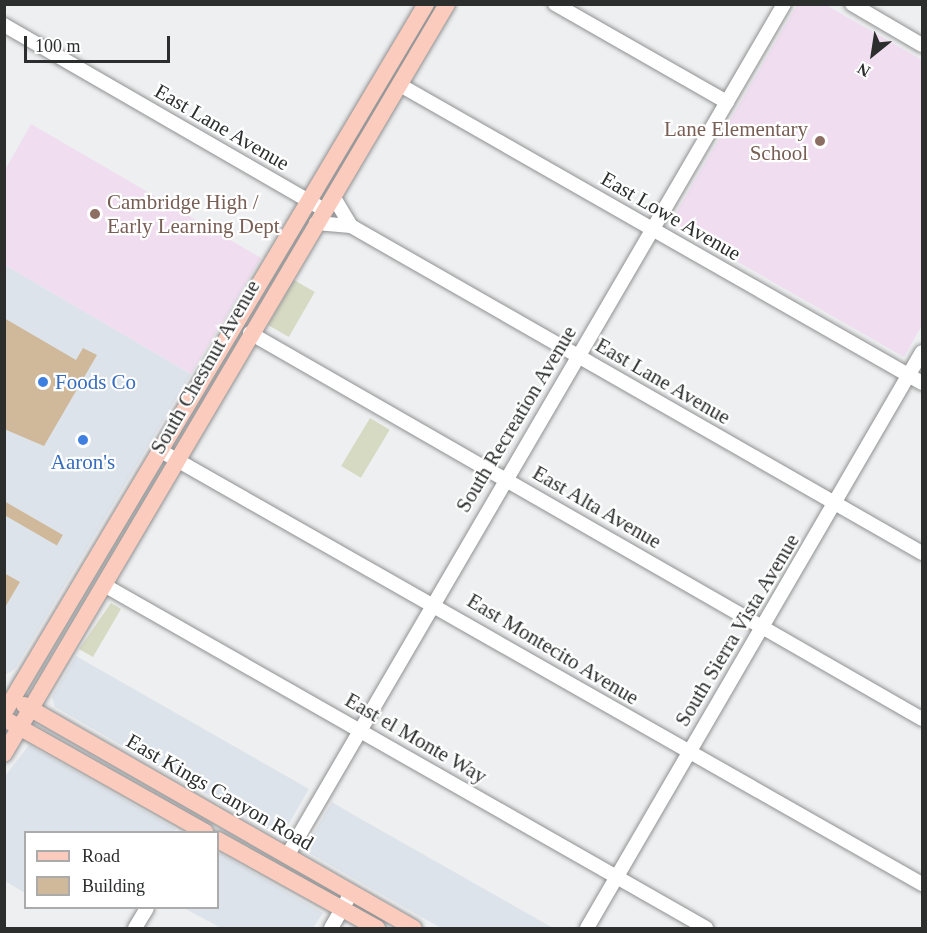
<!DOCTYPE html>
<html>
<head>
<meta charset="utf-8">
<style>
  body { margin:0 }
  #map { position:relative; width:927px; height:933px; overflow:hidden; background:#eeeff0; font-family:Georgia,serif }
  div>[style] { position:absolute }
  .built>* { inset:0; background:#dde3ea }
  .education>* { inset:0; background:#f0def0 }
  .green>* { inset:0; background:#d7dac3; transform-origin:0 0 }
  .building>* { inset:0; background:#cfb99a; transform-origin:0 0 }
  .roads { filter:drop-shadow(0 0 2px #909192) drop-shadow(0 0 2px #909192) }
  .minor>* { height:14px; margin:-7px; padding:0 7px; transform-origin:7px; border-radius:7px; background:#fff }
  .major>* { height:16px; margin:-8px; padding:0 8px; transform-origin:8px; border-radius:8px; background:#fbcbbd }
  .dots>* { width:16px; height:16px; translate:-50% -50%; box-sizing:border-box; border:3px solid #fff; border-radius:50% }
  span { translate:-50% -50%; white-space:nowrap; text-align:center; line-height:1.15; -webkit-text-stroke:4.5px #fff; paint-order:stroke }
  .street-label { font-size:21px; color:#2c2d2d }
  .education-label { font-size:21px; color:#785e54 }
  .right { translate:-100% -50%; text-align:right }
  .left { translate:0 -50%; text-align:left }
  .shop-label { font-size:21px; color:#366cbe }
  .frame { position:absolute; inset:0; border:6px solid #2c2d2d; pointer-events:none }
  .legend { position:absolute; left:24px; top:831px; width:195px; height:78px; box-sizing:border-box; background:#fff; border:2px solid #ababab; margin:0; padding:8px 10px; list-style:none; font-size:18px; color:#2c2d2d }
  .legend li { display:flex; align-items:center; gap:12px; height:30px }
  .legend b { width:30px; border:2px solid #ababab }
  .north { position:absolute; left:843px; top:24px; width:60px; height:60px; -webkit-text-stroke:4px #fff; paint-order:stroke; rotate:210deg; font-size:16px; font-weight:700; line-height:24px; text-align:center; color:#2c2d2d }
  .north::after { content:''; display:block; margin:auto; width:21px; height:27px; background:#2c2d2d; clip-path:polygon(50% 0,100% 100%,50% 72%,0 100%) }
  .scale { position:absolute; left:24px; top:36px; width:146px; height:27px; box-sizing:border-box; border:3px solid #2c2d2d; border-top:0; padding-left:8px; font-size:18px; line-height:21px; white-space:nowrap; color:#2c2d2d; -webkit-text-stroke:4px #fff; paint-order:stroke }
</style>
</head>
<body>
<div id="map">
  <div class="built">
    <div style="clip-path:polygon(5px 265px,191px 374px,15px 669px,5px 675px)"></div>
    <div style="clip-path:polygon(76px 656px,309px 789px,281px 837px,55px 707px,52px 697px)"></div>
    <div style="clip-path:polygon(29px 745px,176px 829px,174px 832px,26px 832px,25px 893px,5px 881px,5px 776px)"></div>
    <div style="clip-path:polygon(332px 802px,352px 814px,553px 928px,441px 928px,363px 884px,304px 850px)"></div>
    <div style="clip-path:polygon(218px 852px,323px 913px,313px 928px,221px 928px,184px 908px,218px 908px)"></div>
  </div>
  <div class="education">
    <div style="clip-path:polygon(797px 5px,826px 5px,922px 60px,922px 325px,904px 357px,670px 223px)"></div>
    <div style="clip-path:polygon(31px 124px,261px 258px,191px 374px,5px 265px,5px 170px)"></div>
  </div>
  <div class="green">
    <div style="left:294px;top:280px;width:24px;height:52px;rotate:30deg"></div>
    <div style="left:370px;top:418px;width:23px;height:56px;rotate:31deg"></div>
    <div style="clip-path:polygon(111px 603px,121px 609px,93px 657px,79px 649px)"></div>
  </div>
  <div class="building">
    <div style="clip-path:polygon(4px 318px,76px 360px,83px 348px,97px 355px,44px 446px,4px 429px)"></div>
    <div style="left:4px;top:501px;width:68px;height:12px;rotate:30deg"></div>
    <div style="clip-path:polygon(4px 573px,20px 582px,4px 609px)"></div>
  </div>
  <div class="roads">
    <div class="minor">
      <div style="left:555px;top:4px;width:198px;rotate:29.7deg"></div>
      <div style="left:852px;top:4px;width:81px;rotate:30.4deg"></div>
      <div style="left:4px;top:25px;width:370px;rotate:30deg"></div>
      <div style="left:400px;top:85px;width:601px;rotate:29.72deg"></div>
      <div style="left:333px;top:196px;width:35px;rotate:59deg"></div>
      <div style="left:316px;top:223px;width:35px;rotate:5deg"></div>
      <div style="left:351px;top:226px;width:658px;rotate:29.8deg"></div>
      <div style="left:250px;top:333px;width:775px;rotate:29.87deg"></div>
      <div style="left:161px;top:451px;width:876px;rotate:29.64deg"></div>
      <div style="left:104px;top:585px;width:693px;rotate:29.67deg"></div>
      <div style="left:287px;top:856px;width:986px;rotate:-59.74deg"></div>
      <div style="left:135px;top:928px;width:23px;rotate:-59deg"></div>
      <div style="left:331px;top:928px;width:39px;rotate:-60deg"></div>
      <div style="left:587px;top:928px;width:666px;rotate:-59.82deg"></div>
    </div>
    <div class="major">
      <div style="left:24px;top:705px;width:449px;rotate:29.8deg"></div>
      <div style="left:4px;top:713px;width:825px;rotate:-59.24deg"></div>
      <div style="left:10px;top:722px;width:224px;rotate:29.4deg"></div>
      <div style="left:4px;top:754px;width:871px;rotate:-59.43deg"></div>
      <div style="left:218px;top:840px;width:182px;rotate:29deg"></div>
    </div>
  </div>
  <div class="dots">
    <div style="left:820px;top:141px;background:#8d6e63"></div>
    <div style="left:95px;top:214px;background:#8d6e63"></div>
    <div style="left:43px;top:382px;background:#3f7fe0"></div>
    <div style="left:83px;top:440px;background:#3f7fe0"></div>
  </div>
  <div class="street-label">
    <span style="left:222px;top:127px;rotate:30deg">East Lane Avenue</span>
    <span style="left:671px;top:216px;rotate:30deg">East Lowe Avenue</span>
    <span style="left:205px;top:367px;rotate:-60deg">South Chestnut Avenue</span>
    <span style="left:663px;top:381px;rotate:30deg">East Lane Avenue</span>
    <span style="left:516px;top:419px;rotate:-59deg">South Recreation Avenue</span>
    <span style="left:597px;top:507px;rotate:30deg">East Alta Avenue</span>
    <span style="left:737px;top:630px;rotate:-59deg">South Sierra Vista Avenue</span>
    <span style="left:553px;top:649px;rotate:31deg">East Montecito Avenue</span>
    <span style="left:416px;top:738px;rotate:30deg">East el Monte Way</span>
    <span style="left:220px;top:792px;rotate:30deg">East Kings Canyon Road</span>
  </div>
  <div class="education-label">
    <span class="right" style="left:808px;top:141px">Lane Elementary<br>School</span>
    <span class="left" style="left:107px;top:214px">Cambridge High /<br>Early Learning Dept</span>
  </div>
  <div class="shop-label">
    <span class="left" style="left:55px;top:382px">Foods Co</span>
    <span style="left:83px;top:462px">Aaron's</span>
  </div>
  <div class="frame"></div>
  <ul class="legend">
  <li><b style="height:8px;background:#fbcbbd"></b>Road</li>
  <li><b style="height:16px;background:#cfb99a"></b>Building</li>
  </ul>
  <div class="north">N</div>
  <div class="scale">100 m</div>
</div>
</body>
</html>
